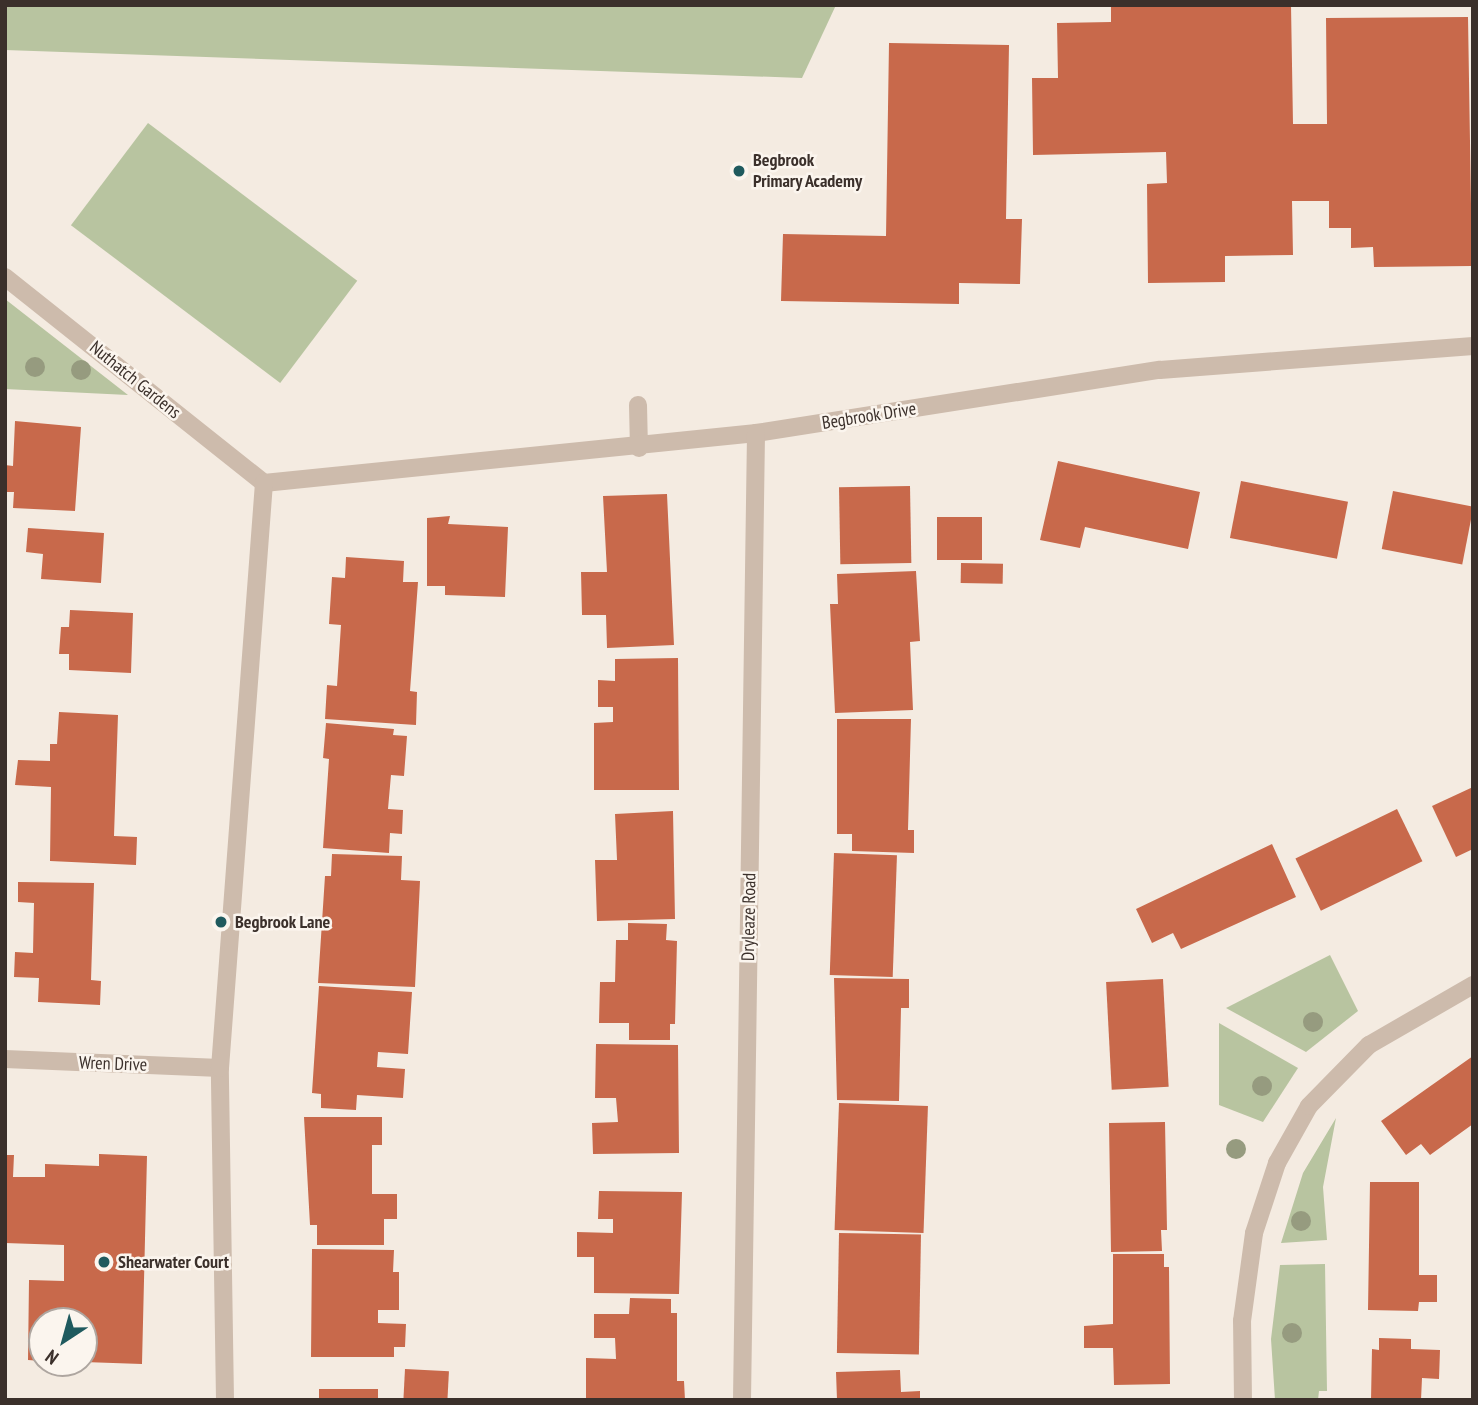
<!DOCTYPE html>
<html>
<head>
<meta charset="utf-8">
<style>
  body { margin:0 }
  #map { position:relative; width:1478px; height:1405px; overflow:hidden; background:#f4ebe1; font-family:"PT Sans Narrow",sans-serif }
  div>[style] { position:absolute }
  .green>* { inset:0; background:#b8c4a0; transform-origin:0 0 }
  .building>* { inset:0; background:#c8694b; transform-origin:0 0 }
  .service>* { height:18px; margin:-9px; padding:0 9px; transform-origin:9px; border-radius:9px; background:#cdbbac }
  .minor>* { height:18px; margin:-9px; padding:0 9px; transform-origin:9px; border-radius:9px; background:#cdbbac }
  .trees>* { width:20px; height:20px; margin:-10px; border-radius:50%; background:#969b7f }
  .dots>* { width:19px; height:19px; translate:-50% -50%; box-sizing:border-box; border:4px solid #fbf5ee; border-radius:50% }
  span { translate:-50% -50%; white-space:nowrap; text-align:center; line-height:1.15; -webkit-text-stroke:5px #fbf5ee; paint-order:stroke }
  .poi-label { font-size:18px; color:#3b302b; font-weight:700 }
  .left { translate:0 -50%; text-align:left }
  .street-label { font-size:18px; color:#3b302b }
  .frame { position:absolute; inset:0; border:7px solid #3b302b; pointer-events:none }
  .north { position:absolute; left:28px; top:1307px; width:70px; height:70px; box-sizing:border-box; background:#fbf5ee; border:2px solid #aea6a0; border-radius:50%; rotate:216deg; font-size:19px; font-weight:700; line-height:28px; text-align:center; color:#3b302b }
  .north::after { content:''; display:block; margin:auto; width:24px; height:32px; background:#1f5a5e; clip-path:polygon(50% 0,100% 100%,50% 72%,0 100%) }
</style>
</head>
<body>
<div id="map">
  <div class="green">
    <div style="clip-path:polygon(5px 5px,836px 5px,802px 78px,5px 50px)"></div>
    <div style="left:148px;top:123px;width:262px;height:128px;rotate:37deg"></div>
    <div style="clip-path:polygon(5px 299px,128px 395px,5px 389px)"></div>
    <div style="clip-path:polygon(1330px 955px,1358px 1011px,1306px 1052px,1226px 1008px)"></div>
    <div style="clip-path:polygon(1219px 1023px,1298px 1068px,1263px 1122px,1219px 1105px)"></div>
    <div style="clip-path:polygon(1336px 1118px,1323px 1187px,1327px 1240px,1281px 1243px,1303px 1173px)"></div>
    <div style="clip-path:polygon(1325px 1264px,1327px 1391px,1319px 1391px,1318px 1400px,1275px 1400px,1271px 1339px,1280px 1265px)"></div>
  </div>
  <div class="building">
    <div style="clip-path:polygon(1111px 5px,1291px 5px,1293px 124px,1327px 124px,1326px 18px,1468px 17px,1472px 266px,1374px 267px,1373px 247px,1351px 248px,1351px 228px,1329px 228px,1329px 201px,1292px 201px,1293px 255px,1225px 256px,1225px 282px,1148px 283px,1147px 184px,1167px 183px,1166px 152px,1033px 155px,1032px 78px,1058px 78px,1057px 23px,1111px 22px)"></div>
    <div style="clip-path:polygon(889px 43px,1009px 45px,1006px 219px,1022px 219px,1020px 284px,959px 283px,959px 304px,781px 301px,783px 234px,886px 236px)"></div>
    <div style="clip-path:polygon(15px 421px,81px 427px,75px 511px,13px 508px,14px 492px,5px 492px,5px 465px,13px 466px)"></div>
    <div style="clip-path:polygon(1058px 461px,1200px 492px,1188px 549px,1085px 527px,1080px 548px,1040px 540px)"></div>
    <div style="left:1241px;top:481px;width:109px;height:58px;rotate:11deg"></div>
    <div style="left:910px;top:486px;width:77px;height:71px;rotate:89deg"></div>
    <div style="left:1393px;top:491px;width:82px;height:59px;rotate:11deg"></div>
    <div style="clip-path:polygon(667px 494px,674px 645px,607px 648px,606px 615px,582px 615px,581px 572px,607px 572px,603px 496px)"></div>
    <div style="clip-path:polygon(450px 516px,448px 524px,508px 527px,505px 597px,445px 595px,445px 586px,427px 586px,427px 518px)"></div>
    <div style="left:982px;top:517px;width:43px;height:45px;rotate:90deg"></div>
    <div style="clip-path:polygon(28px 528px,104px 533px,101px 583px,41px 579px,43px 554px,26px 552px)"></div>
    <div style="clip-path:polygon(346px 557px,404px 561px,403px 582px,418px 582px,410px 691px,417px 692px,416px 725px,325px 719px,327px 685px,337px 686px,341px 625px,329px 624px,332px 577px,345px 578px)"></div>
    <div style="left:961px;top:563px;width:42px;height:20px;rotate:1deg"></div>
    <div style="clip-path:polygon(916px 571px,920px 641px,910px 642px,913px 710px,835px 713px,830px 604px,838px 604px,837px 574px)"></div>
    <div style="clip-path:polygon(70px 610px,133px 613px,131px 673px,69px 670px,69px 654px,59px 654px,61px 627px,69px 627px)"></div>
    <div style="clip-path:polygon(678px 658px,679px 790px,594px 790px,594px 723px,613px 722px,613px 707px,598px 707px,598px 680px,615px 681px,615px 659px)"></div>
    <div style="clip-path:polygon(59px 712px,118px 715px,114px 836px,137px 837px,136px 865px,50px 861px,51px 787px,15px 785px,18px 760px,50px 761px,50px 744px,57px 744px)"></div>
    <div style="clip-path:polygon(837px 719px,911px 719px,908px 830px,914px 830px,914px 853px,852px 851px,852px 834px,837px 834px)"></div>
    <div style="clip-path:polygon(326px 723px,394px 729px,393px 735px,407px 736px,404px 776px,391px 775px,388px 809px,403px 810px,402px 834px,390px 833px,389px 853px,323px 848px,329px 759px,323px 758px)"></div>
    <div style="clip-path:polygon(1473px 787px,1473px 849px,1456px 857px,1432px 806px)"></div>
    <div style="left:1397px;top:809px;width:58px;height:113px;rotate:64deg"></div>
    <div style="clip-path:polygon(673px 811px,675px 919px,597px 921px,595px 860px,617px 860px,615px 814px)"></div>
    <div style="clip-path:polygon(1272px 844px,1296px 897px,1181px 949px,1173px 933px,1152px 943px,1136px 909px)"></div>
    <div style="left:834px;top:853px;width:63px;height:122px;rotate:2deg"></div>
    <div style="clip-path:polygon(332px 854px,402px 856px,401px 880px,420px 881px,415px 987px,318px 983px,325px 876px,331px 876px)"></div>
    <div style="clip-path:polygon(18px 882px,94px 883px,91px 980px,101px 981px,100px 1005px,38px 1002px,39px 978px,14px 977px,15px 952px,33px 953px,34px 903px,18px 902px)"></div>
    <div style="clip-path:polygon(628px 923px,667px 924px,666px 940px,677px 941px,675px 1024px,670px 1024px,670px 1040px,629px 1040px,629px 1023px,599px 1023px,600px 982px,615px 982px,616px 940px,628px 940px)"></div>
    <div style="clip-path:polygon(834px 978px,909px 979px,909px 1008px,901px 1008px,899px 1101px,837px 1100px)"></div>
    <div style="left:1163px;top:979px;width:108px;height:57px;rotate:87deg"></div>
    <div style="clip-path:polygon(319px 986px,412px 992px,408px 1054px,378px 1052px,377px 1067px,405px 1069px,403px 1098px,357px 1095px,356px 1110px,321px 1108px,321px 1094px,312px 1093px)"></div>
    <div style="clip-path:polygon(596px 1044px,678px 1045px,679px 1153px,593px 1154px,592px 1123px,618px 1122px,616px 1098px,595px 1098px)"></div>
    <div style="clip-path:polygon(1473px 1056px,1473px 1124px,1430px 1155px,1421px 1144px,1406px 1155px,1381px 1121px)"></div>
    <div style="left:839px;top:1103px;width:89px;height:127px;rotate:2deg"></div>
    <div style="clip-path:polygon(304px 1117px,382px 1117px,382px 1145px,372px 1145px,372px 1194px,397px 1194px,397px 1219px,384px 1219px,384px 1245px,317px 1245px,317px 1225px,310px 1225px)"></div>
    <div style="clip-path:polygon(1165px 1122px,1167px 1230px,1161px 1230px,1162px 1251px,1111px 1252px,1109px 1123px)"></div>
    <div style="clip-path:polygon(99px 1154px,147px 1156px,142px 1364px,84px 1362px,84px 1321px,42px 1321px,42px 1361px,28px 1360px,29px 1280px,64px 1281px,64px 1245px,5px 1243px,5px 1155px,14px 1155px,13px 1177px,45px 1177px,45px 1164px,99px 1166px)"></div>
    <div style="clip-path:polygon(1370px 1182px,1419px 1182px,1419px 1275px,1437px 1275px,1437px 1302px,1419px 1302px,1418px 1311px,1368px 1310px)"></div>
    <div style="clip-path:polygon(599px 1191px,682px 1192px,679px 1294px,594px 1293px,594px 1257px,577px 1257px,577px 1232px,613px 1233px,613px 1219px,598px 1219px)"></div>
    <div style="left:839px;top:1233px;width:82px;height:120px;rotate:1deg"></div>
    <div style="clip-path:polygon(312px 1249px,394px 1250px,393px 1272px,399px 1272px,399px 1310px,378px 1310px,378px 1323px,406px 1324px,405px 1347px,394px 1347px,394px 1357px,311px 1357px)"></div>
    <div style="clip-path:polygon(1113px 1254px,1164px 1254px,1164px 1267px,1169px 1267px,1170px 1384px,1114px 1385px,1113px 1348px,1084px 1348px,1084px 1326px,1113px 1324px)"></div>
    <div style="clip-path:polygon(630px 1298px,671px 1299px,671px 1313px,677px 1313px,677px 1381px,684px 1381px,685px 1400px,586px 1400px,586px 1358px,616px 1359px,615px 1338px,594px 1338px,594px 1314px,629px 1314px)"></div>
    <div style="clip-path:polygon(1379px 1338px,1411px 1339px,1411px 1349px,1440px 1350px,1439px 1379px,1422px 1378px,1421px 1400px,1371px 1400px,1372px 1349px,1379px 1350px)"></div>
    <div style="left:405px;top:1369px;width:44px;height:31px;rotate:3deg"></div>
    <div style="clip-path:polygon(900px 1370px,901px 1392px,920px 1391px,920px 1400px,837px 1400px,836px 1372px)"></div>
    <div style="left:319px;top:1389px;width:59px;height:11px"></div>
  </div>
  <div class="service">
    <div style="left:638px;top:405px;width:43px;rotate:88.7deg"></div>
  </div>
  <div class="minor">
    <div style="left:5px;top:277px;width:331px;rotate:38.5deg"></div>
    <div style="left:264px;top:483px;width:495px;rotate:-5.8deg"></div>
    <div style="left:756px;top:433px;width:409px;rotate:-8.9deg"></div>
    <div style="left:1160px;top:370px;width:314px;rotate:-4.4deg"></div>
    <div style="left:5px;top:1059px;width:215px;rotate:2.4deg"></div>
    <div style="left:225px;top:1400px;width:332px;rotate:-90.9deg"></div>
    <div style="left:220px;top:1068px;width:587px;rotate:-85.7deg"></div>
    <div style="left:742px;top:1400px;width:967px;rotate:-89.17deg"></div>
    <div style="left:1243px;top:1400px;width:79px;rotate:-90.7deg"></div>
    <div style="left:1242px;top:1321px;width:89px;rotate:-82.2deg"></div>
    <div style="left:1254px;top:1233px;width:74px;rotate:-71.8deg"></div>
    <div style="left:1277px;top:1163px;width:65px;rotate:-60.7deg"></div>
    <div style="left:1309px;top:1106px;width:86px;rotate:-45.5deg"></div>
    <div style="left:1369px;top:1045px;width:120px;rotate:-30deg"></div>
  </div>
  <div class="trees">
    <div style="left:35px;top:367px"></div>
    <div style="left:81px;top:370px"></div>
    <div style="left:1313px;top:1022px"></div>
    <div style="left:1262px;top:1086px"></div>
    <div style="left:1236px;top:1149px"></div>
    <div style="left:1301px;top:1221px"></div>
    <div style="left:1292px;top:1333px"></div>
  </div>
  <div class="dots">
    <div style="left:739px;top:171px;background:#1f5a5e"></div>
    <div style="left:221px;top:922px;background:#1f5a5e"></div>
    <div style="left:104px;top:1262px;background:#1f5a5e"></div>
  </div>
  <div class="poi-label">
    <span class="left" style="left:753px;top:171px">Begbrook<br>Primary Academy</span>
    <span class="left" style="left:235px;top:922px">Begbrook Lane</span>
    <span class="left" style="left:118px;top:1262px">Shearwater Court</span>
  </div>
  <div class="street-label">
    <span style="left:135px;top:380px;rotate:39deg">Nuthatch Gardens</span>
    <span style="left:869px;top:416px;rotate:-9deg">Begbrook Drive</span>
    <span style="left:749px;top:917px;rotate:-89deg">Dryleaze Road</span>
    <span style="left:113px;top:1064px;rotate:2deg">Wren Drive</span>
  </div>
  <div class="frame"></div>
  <div class="north">N</div>
</div>
</body>
</html>
